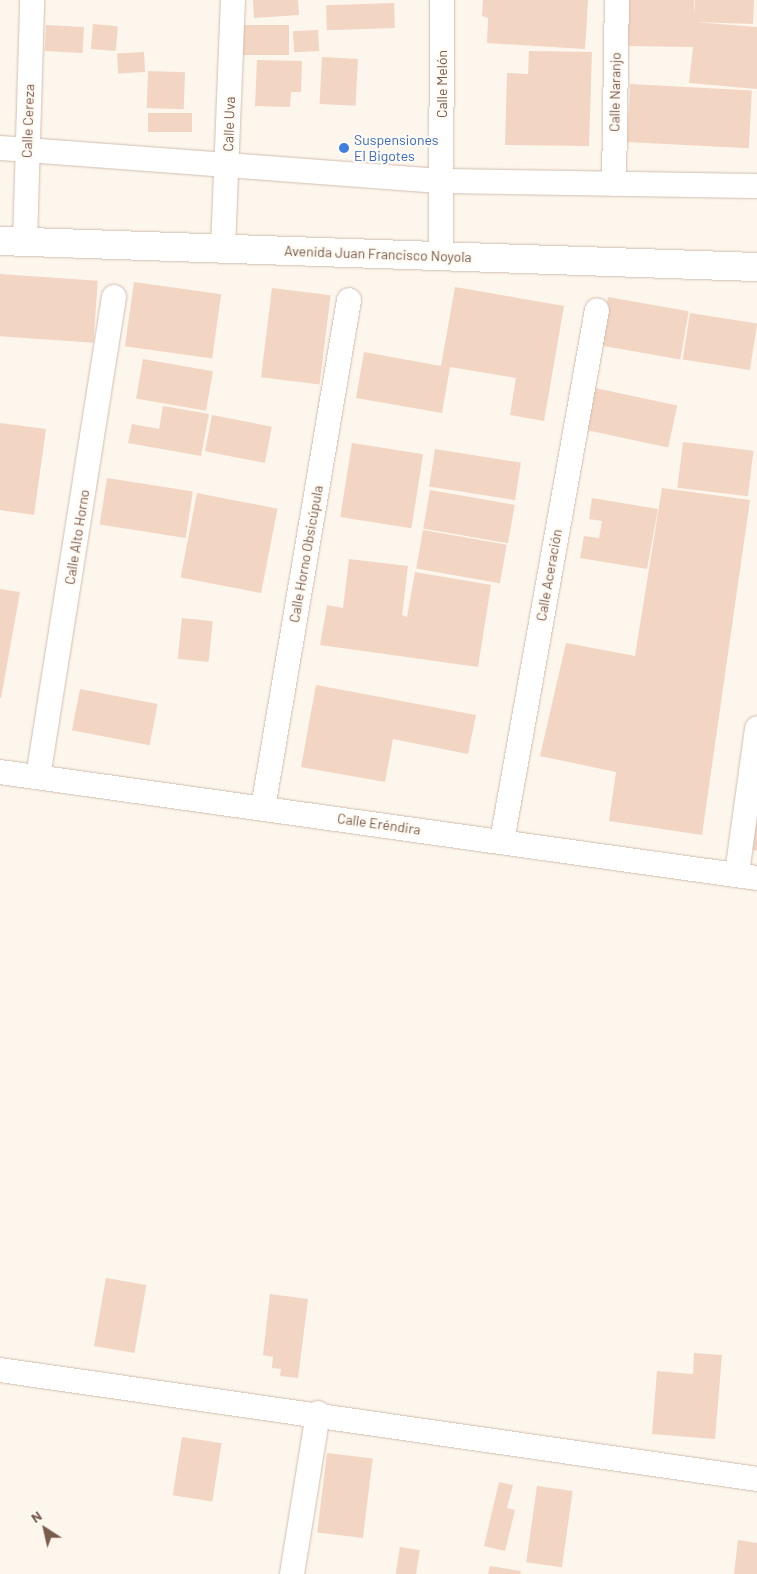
<!DOCTYPE html>
<html>
<head>
<meta charset="utf-8">
<style>
  body { margin:0 }
  #map { position:relative; width:757px; height:1574px; overflow:hidden; background:#fdf6ec; font-family:Barlow,sans-serif }
  div>[style] { position:absolute }
  .building>* { inset:0; background:#f3d5c3; transform-origin:0 0 }
  .roads { filter:drop-shadow(0 0 1px #d1beb0) drop-shadow(0 0 1px #d1beb0) }
  .minor>* { height:24px; margin:-12px; padding:0 12px; transform-origin:12px; border-radius:12px; background:#fff }
  .tertiary>* { height:28px; margin:-14px; padding:0 14px; transform-origin:14px; border-radius:14px; background:#fff }
  .dots>* { width:14px; height:14px; translate:-50% -50%; box-sizing:border-box; border:2px solid #fffaf3; border-radius:50% }
  span { translate:-50% -50%; white-space:nowrap; text-align:center; line-height:1.15; -webkit-text-stroke:4.5px #fffaf3; paint-order:stroke }
  .street-label { font-size:14px; color:#7a5c4d }
  .shop-label { font-size:14px; color:#366cbe }
  .left { translate:0 -50%; text-align:left }
  .north { position:absolute; left:20px; top:1504px; width:50px; height:50px; -webkit-text-stroke:4px #fffaf3; paint-order:stroke; rotate:325deg; font-size:14px; font-weight:700; line-height:20px; text-align:center; color:#7a5c4d }
  .north::after { content:''; display:block; margin:auto; width:18px; height:22px; background:#7a5c4d; clip-path:polygon(50% 0,100% 100%,50% 72%,0 100%) }
</style>
</head>
<body>
<div id="map">
  <div class="building">
    <div style="clip-path:polygon(253px 0,298px 0,299px 15px,254px 18px)"></div>
    <div style="clip-path:polygon(483px 0,588px 0,585px 49px,487px 43px,488px 18px,482px 16px)"></div>
    <div style="clip-path:polygon(625px 0,694px 0,694px 17px,695px 0,754px 0,753px 24px,694px 22px,757px 27px,757px 89px,689px 83px,693px 47px,624px 46px)"></div>
    <div style="left:394px;top:3px;width:25px;height:68px;rotate:88deg"></div>
    <div style="left:93px;top:24px;width:25px;height:25px;rotate:5deg"></div>
    <div style="left:46px;top:25px;width:38px;height:26px;rotate:3deg"></div>
    <div style="left:243px;top:25px;width:46px;height:30px"></div>
    <div style="left:318px;top:30px;width:21px;height:25px;rotate:87deg"></div>
    <div style="clip-path:polygon(529px 51px,592px 52px,589px 146px,505px 145px,507px 73px,528px 74px)"></div>
    <div style="left:144px;top:52px;width:20px;height:27px;rotate:87deg"></div>
    <div style="left:322px;top:57px;width:36px;height:47px;rotate:3deg"></div>
    <div style="clip-path:polygon(257px 60px,302px 61px,301px 92px,291px 92px,290px 107px,255px 106px)"></div>
    <div style="left:148px;top:71px;width:37px;height:37px;rotate:2deg"></div>
    <div style="left:630px;top:84px;width:122px;height:58px;rotate:3deg"></div>
    <div style="left:148px;top:113px;width:44px;height:19px"></div>
    <div style="left:0;top:274px;width:98px;height:62px;rotate:4deg"></div>
    <div style="left:134px;top:282px;width:88px;height:65px;rotate:8deg"></div>
    <div style="clip-path:polygon(455px 287px,564px 306px,544px 421px,510px 415px,516px 378px,450px 367px,442px 413px,356px 398px,364px 352px,441px 366px)"></div>
    <div style="left:272px;top:288px;width:59px;height:90px;rotate:7deg"></div>
    <div style="left:608px;top:297px;width:82px;height:49px;rotate:10deg"></div>
    <div style="left:690px;top:313px;width:68px;height:47px;rotate:9deg"></div>
    <div style="left:143px;top:359px;width:71px;height:40px;rotate:10deg"></div>
    <div style="left:595px;top:388px;width:84px;height:43px;rotate:12deg"></div>
    <div style="clip-path:polygon(163px 406px,209px 414px,201px 456px,128px 443px,132px 424px,159px 429px)"></div>
    <div style="left:212px;top:415px;width:61px;height:37px;rotate:11deg"></div>
    <div style="clip-path:polygon(0 423px,46px 429px,34px 515px,0 510px)"></div>
    <div style="left:683px;top:442px;width:71px;height:46px;rotate:7deg"></div>
    <div style="left:352px;top:443px;width:72px;height:75px;rotate:9deg"></div>
    <div style="left:435px;top:449px;width:87px;height:38px;rotate:9deg"></div>
    <div style="left:107px;top:478px;width:87px;height:47px;rotate:9deg"></div>
    <div style="clip-path:polygon(662px 488px,750px 500px,702px 835px,609px 821px,616px 772px,540px 756px,566px 643px,635px 656px)"></div>
    <div style="left:430px;top:490px;width:86px;height:39px;rotate:10deg"></div>
    <div style="left:197px;top:493px;width:82px;height:86px;rotate:11deg"></div>
    <div style="clip-path:polygon(592px 498px,658px 509px,647px 569px,580px 558px,584px 536px,599px 538px,602px 521px,589px 519px)"></div>
    <div style="left:423px;top:530px;width:85px;height:39px;rotate:10deg"></div>
    <div style="clip-path:polygon(349px 559px,408px 566px,402px 615px,407px 617px,415px 572px,491px 585px,478px 667px,320px 645px,327px 605px,343px 608px)"></div>
    <div style="clip-path:polygon(0 589px,20px 592px,1px 698px,0 698px)"></div>
    <div style="left:182px;top:618px;width:31px;height:41px;rotate:6deg"></div>
    <div style="clip-path:polygon(316px 685px,476px 715px,468px 754px,393px 739px,385px 782px,301px 767px)"></div>
    <div style="left:80px;top:689px;width:79px;height:42px;rotate:11deg"></div>
    <div style="clip-path:polygon(757px 801px,757px 851px,746px 848px)"></div>
    <div style="left:106px;top:1278px;width:41px;height:69px;rotate:10deg"></div>
    <div style="clip-path:polygon(270px 1294px,308px 1299px,298px 1378px,280px 1376px,281px 1369px,272px 1368px,273px 1357px,263px 1355px)"></div>
    <div style="clip-path:polygon(694px 1353px,722px 1355px,715px 1439px,652px 1434px,657px 1371px,693px 1374px)"></div>
    <div style="left:182px;top:1437px;width:40px;height:59px;rotate:9deg"></div>
    <div style="left:327px;top:1453px;width:46px;height:80px;rotate:7deg"></div>
    <div style="clip-path:polygon(499px 1482px,513px 1485px,507px 1508px,515px 1510px,505px 1551px,484px 1546px)"></div>
    <div style="left:537px;top:1486px;width:36px;height:77px;rotate:8deg"></div>
    <div style="clip-path:polygon(738px 1540px,757px 1543px,757px 1574px,734px 1574px)"></div>
    <div style="left:400px;top:1547px;width:20px;height:27px;rotate:9deg"></div>
    <div style="clip-path:polygon(490px 1566px,521px 1571px,520px 1574px,488px 1574px)"></div>
  </div>
  <div class="roads">
    <div class="minor">
      <div style="left:0;top:148px;width:442px;rotate:4.3deg"></div>
      <div style="left:441px;top:181px;width:316px;rotate:0.9deg"></div>
      <div style="left:614px;top:184px;width:184px;rotate:-89.1deg"></div>
      <div style="left:25px;top:242px;width:242px;rotate:-88.3deg"></div>
      <div style="left:223px;top:248px;width:248px;rotate:-87.7deg"></div>
      <div style="left:441px;top:257px;width:257px;rotate:-89.8deg"></div>
      <div style="left:0;top:772px;width:764px;rotate:7.97deg"></div>
      <div style="left:38px;top:777px;width:486px;rotate:-81deg"></div>
      <div style="left:263px;top:808px;width:515px;rotate:-80.39deg"></div>
      <div style="left:502px;top:841px;width:539px;rotate:-79.86deg"></div>
      <div style="left:737px;top:873px;width:146px;rotate:-82.1deg"></div>
      <div style="left:0;top:1370px;width:765px;rotate:8.19deg"></div>
      <div style="left:292px;top:1574px;width:163px;rotate:-80.8deg"></div>
    </div>
    <div class="tertiary">
      <div style="left:0;top:241px;width:757px;rotate:1.97deg"></div>
    </div>
  </div>
  <div class="dots">
    <div style="left:344px;top:148px;background:#3f7fe0"></div>
  </div>
  <div class="street-label">
    <span style="left:442px;top:84px;rotate:-90deg">Calle Melón</span>
    <span style="left:615px;top:92px;rotate:-89deg">Calle Naranjo</span>
    <span style="left:28px;top:121px;rotate:-88deg">Calle Cereza</span>
    <span style="left:229px;top:124px;rotate:-88deg">Calle Uva</span>
    <span style="left:378px;top:254px;rotate:2deg">Avenida Juan Francisco Noyola</span>
    <span style="left:77px;top:537px;rotate:-81deg">Calle Alto Horno</span>
    <span style="left:306px;top:554px;rotate:-80deg">Calle Horno Obsicúpula</span>
    <span style="left:549px;top:575px;rotate:-80deg">Calle Aceración</span>
    <span style="left:379px;top:824px;rotate:8deg">Calle Eréndira</span>
  </div>
  <div class="shop-label">
    <span class="left" style="left:354px;top:148px">Suspensiones<br>El Bigotes</span>
  </div>
  <div class="north">N</div>
</div>
</body>
</html>
